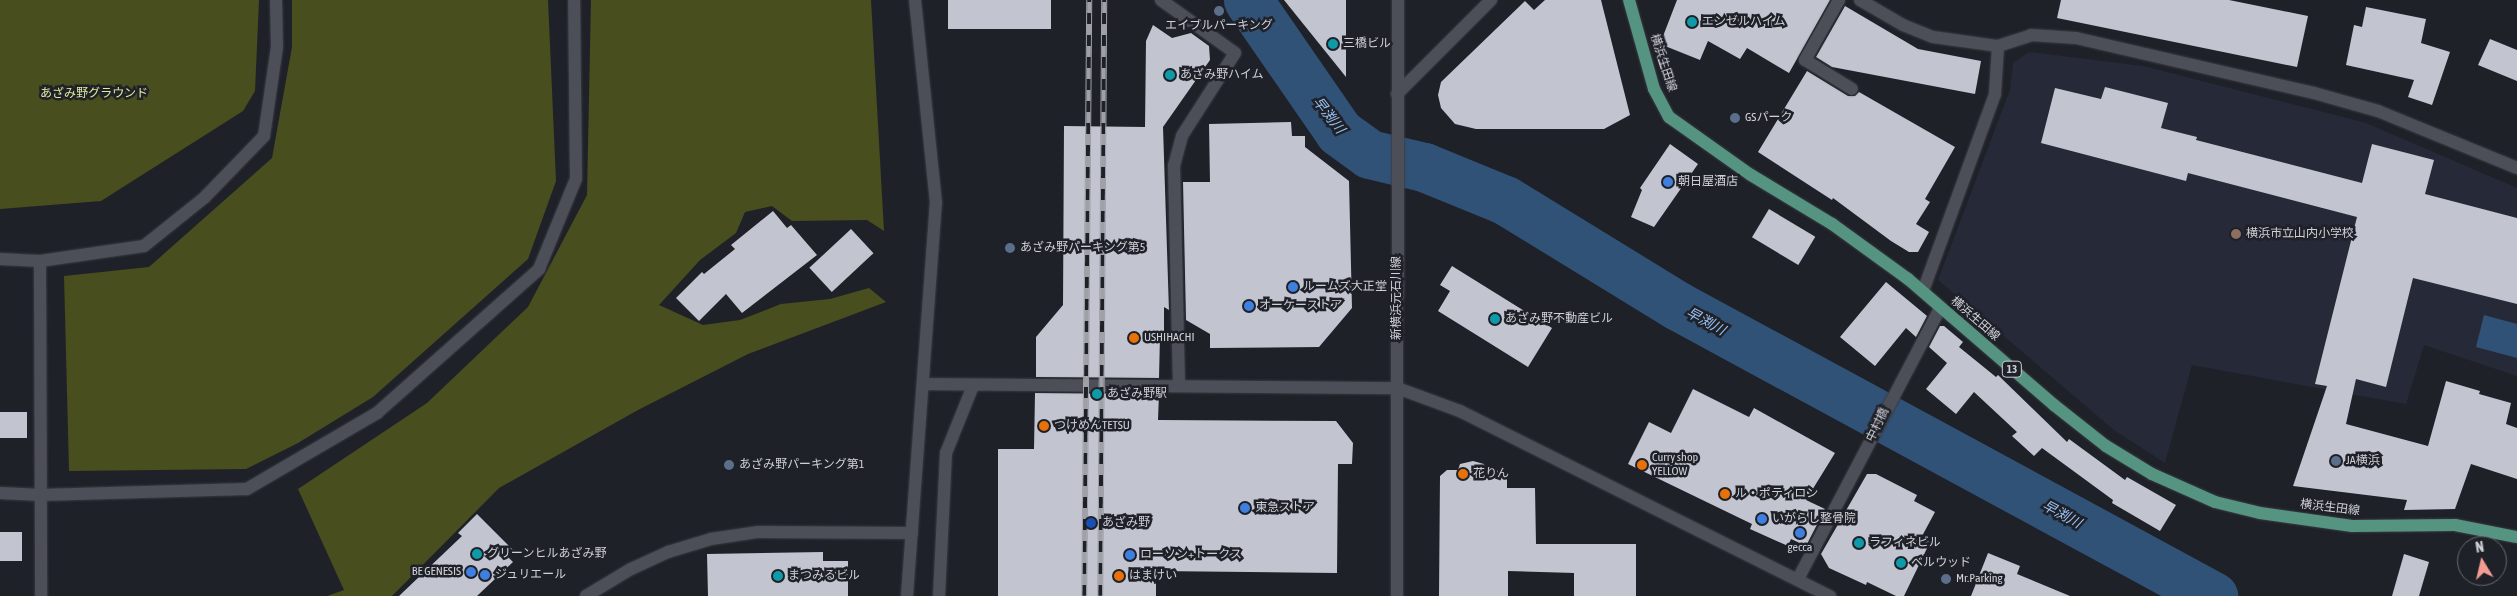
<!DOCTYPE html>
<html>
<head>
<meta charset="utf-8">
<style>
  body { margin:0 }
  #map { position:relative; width:2517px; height:596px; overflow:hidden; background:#1f2129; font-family:"Asap Condensed","Noto Sans JP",sans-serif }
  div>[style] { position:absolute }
  .built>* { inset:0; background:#262a38 }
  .green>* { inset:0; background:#494e1e }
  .water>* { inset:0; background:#315277 }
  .river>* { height:49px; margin:-24.5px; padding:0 24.5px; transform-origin:24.5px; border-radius:24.5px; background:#315277 }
  .building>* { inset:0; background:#c2c5d0; transform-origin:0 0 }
  .roads { filter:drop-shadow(0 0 1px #393b41) drop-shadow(0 0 1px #393b41) }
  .minor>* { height:12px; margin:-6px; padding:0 6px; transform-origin:6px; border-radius:6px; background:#4c4f58 }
  .tertiary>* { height:12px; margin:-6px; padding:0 6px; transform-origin:6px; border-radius:6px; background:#4c4f58 }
  .primary>* { height:12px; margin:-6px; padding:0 6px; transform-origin:6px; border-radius:6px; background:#569482 }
  .rail>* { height:5.5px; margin-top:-2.75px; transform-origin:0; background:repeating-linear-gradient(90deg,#1f2129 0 11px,#9fa1a7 0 22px); box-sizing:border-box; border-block:1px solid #9fa1a7 }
  .dots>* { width:14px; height:14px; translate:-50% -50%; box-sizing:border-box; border:2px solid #1f2129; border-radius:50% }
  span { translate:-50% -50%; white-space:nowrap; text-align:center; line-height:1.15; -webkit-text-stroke:5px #1f2129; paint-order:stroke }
  .shield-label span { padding:1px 4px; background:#1f2129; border:1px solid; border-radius:4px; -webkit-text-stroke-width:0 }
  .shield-label { font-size:11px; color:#d0d1d7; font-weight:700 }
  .poi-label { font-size:12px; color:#d0d1d7 }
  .left { translate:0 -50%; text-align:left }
  .right { translate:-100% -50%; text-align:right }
  .street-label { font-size:12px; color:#d0d1d7 }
  .park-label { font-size:12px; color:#e2ec9b }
  .water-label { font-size:14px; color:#99c2f3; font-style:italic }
  .north { position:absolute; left:2457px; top:536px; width:50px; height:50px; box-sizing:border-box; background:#1f2129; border:1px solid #66676f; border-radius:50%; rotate:351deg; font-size:14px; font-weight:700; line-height:20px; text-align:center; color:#d0d1d7 }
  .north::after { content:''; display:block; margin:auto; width:18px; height:22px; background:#f59c92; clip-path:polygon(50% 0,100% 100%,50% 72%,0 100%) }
</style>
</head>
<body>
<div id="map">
  <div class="built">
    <div style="clip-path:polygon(2029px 52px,2143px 66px,2366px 123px,2517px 188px,2517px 376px,2424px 345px,2406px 404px,2192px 365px,2165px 463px,2114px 430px,1938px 280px,2010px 90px,2013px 63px)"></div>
  </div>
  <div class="green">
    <div style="clip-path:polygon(0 0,259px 0,255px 91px,243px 111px,101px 201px,0 209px)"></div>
    <div style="clip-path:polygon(292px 0,548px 0,556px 181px,528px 259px,373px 397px,298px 443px,246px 469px,69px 471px,64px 276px,149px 267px,272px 158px,292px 47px)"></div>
    <div style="clip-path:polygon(591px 0,871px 0,884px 231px,867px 220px,792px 221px,772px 206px,745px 212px,736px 233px,700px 260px,659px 305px,703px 325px,740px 320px,781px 304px,830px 299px,869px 288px,886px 302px,748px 354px,638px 410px,499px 488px,392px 596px,327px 596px,344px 590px,298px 489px,427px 403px,528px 307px,587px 195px)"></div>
  </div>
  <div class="water">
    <div style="clip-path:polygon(2484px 315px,2517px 324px,2517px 358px,2476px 347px)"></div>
  </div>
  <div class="river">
    <div style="left:1248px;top:0;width:160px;rotate:55.4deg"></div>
    <div style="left:1339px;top:132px;width:37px;rotate:36deg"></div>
    <div style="left:1369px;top:154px;width:57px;rotate:13.3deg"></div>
    <div style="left:1424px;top:167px;width:87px;rotate:22.2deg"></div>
    <div style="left:1505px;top:200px;width:203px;rotate:31.5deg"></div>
    <div style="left:1678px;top:306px;width:609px;rotate:28.46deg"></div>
  </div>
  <div class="building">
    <div style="left:948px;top:0;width:103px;height:29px"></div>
    <div style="clip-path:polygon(1284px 0,1346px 0,1346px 77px)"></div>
    <div style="clip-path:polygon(1545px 0,1601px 0,1630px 115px,1604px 129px,1476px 129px,1455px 124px,1441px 108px,1438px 95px,1441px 82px,1525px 1px,1534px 10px)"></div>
    <div style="clip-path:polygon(1677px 0,1830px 0,1789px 73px,1747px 48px,1740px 59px,1708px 41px,1700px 60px,1660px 44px)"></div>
    <div style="clip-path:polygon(2061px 0,2229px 0,2308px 16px,2297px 67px,2057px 18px)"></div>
    <div style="clip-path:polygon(1845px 6px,1918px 49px,1981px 61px,1975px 94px,1832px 67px,1816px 57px)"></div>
    <div style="clip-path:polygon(2366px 7px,2426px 19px,2421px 43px,2450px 52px,2432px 105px,2408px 97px,2414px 80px,2346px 65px,2354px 25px,2362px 27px)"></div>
    <div style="clip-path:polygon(1153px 25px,1172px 38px,1191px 33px,1209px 46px,1210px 60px,1163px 127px,1169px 310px,1164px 307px,1164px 336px,1160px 336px,1159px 378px,1036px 377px,1036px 337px,1063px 305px,1064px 126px,1145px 127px,1146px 41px)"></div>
    <div style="clip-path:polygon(2490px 39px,2517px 50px,2517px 81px,2478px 65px)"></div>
    <div style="clip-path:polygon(1807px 71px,1848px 96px,1855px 96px,1859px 92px,1955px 147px,1925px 199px,1930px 202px,1916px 224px,1929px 232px,1918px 252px,1909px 252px,1891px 241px,1833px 198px,1832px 200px,1758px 152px)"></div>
    <div style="clip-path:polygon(2105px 87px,2168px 103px,2161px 128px,2197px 137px,2196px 140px,2362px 183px,2372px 144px,2434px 160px,2425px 194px,2517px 218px,2517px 304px,2413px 278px,2386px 387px,2356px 379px,2346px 424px,2428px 446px,2446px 381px,2480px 391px,2479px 394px,2511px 403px,2506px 424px,2517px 428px,2517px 479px,2471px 464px,2455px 509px,2404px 510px,2407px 500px,2293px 486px,2327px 386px,2315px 384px,2357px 217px,2188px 173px,2186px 181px,2041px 143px,2055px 88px,2101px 99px)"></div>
    <div style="clip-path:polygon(1291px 122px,1292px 136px,1305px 136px,1305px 147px,1349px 181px,1352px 308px,1319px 347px,1210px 348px,1210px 334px,1186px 320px,1183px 182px,1210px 182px,1209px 124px)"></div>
    <div style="clip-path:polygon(1670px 144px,1698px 164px,1654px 227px,1631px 217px,1642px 190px,1640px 188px)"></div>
    <div style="left:1769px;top:209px;width:54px;height:33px;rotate:31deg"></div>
    <div style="clip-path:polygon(773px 211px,787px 228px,791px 225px,817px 255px,742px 313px,726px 294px,699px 321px,676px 298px,702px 272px,704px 274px,735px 249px,731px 245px)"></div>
    <div style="left:851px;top:229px;width:33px;height:57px;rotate:47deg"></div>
    <div style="clip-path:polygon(1452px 266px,1552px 328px,1528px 367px,1438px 311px,1450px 291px,1440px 285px)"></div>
    <div style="clip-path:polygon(1886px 282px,1927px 316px,1916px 337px,1906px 328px,1875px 366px,1840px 337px)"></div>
    <div style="clip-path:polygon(1940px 326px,1944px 326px,1963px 342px,1959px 347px,1996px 377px,1998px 375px,2067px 442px,2069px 439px,2125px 480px,2127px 477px,2176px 505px,2160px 531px,2112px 503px,2113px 500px,2042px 448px,2034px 456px,2012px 436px,2017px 432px,1974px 392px,1956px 414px,1926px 389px,1947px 363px,1929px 347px)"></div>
    <div style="clip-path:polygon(1693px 389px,1749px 417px,1754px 408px,1835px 453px,1806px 500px,1825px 509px,1806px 546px,1791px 539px,1788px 546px,1750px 529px,1752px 524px,1628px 464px,1649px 422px,1671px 433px)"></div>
    <div style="clip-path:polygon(1035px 393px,1159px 394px,1158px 420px,1336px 421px,1353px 443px,1352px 464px,1338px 464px,1337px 573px,1156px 571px,1156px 596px,998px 596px,998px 449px,1034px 449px)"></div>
    <div style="left:0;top:412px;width:27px;height:26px"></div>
    <div style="clip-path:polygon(1473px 461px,1484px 464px,1485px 469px,1507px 472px,1507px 488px,1535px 488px,1536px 544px,1636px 544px,1636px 596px,1574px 596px,1574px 573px,1508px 571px,1508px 596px,1439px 596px,1440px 476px,1447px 470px,1458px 470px,1460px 464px)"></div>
    <div style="clip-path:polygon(1867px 474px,1876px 474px,1917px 495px,1914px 501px,1935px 512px,1921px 538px,1930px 542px,1904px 596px,1896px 596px,1867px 582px,1866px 585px,1829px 568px,1821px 554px)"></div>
    <div style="clip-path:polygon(477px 514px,514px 551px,508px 557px,513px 562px,477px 596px,399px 596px,462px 536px,458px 533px)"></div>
    <div style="left:0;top:532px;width:22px;height:29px"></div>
    <div style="clip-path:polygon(823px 552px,823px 561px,848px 561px,848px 596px,708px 596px,707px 554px)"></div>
    <div style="clip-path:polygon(1988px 553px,2020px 566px,2017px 574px,2070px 596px,1971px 596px)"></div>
    <div style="clip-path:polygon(2404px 554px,2429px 562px,2419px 596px,2392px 596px)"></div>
  </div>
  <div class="roads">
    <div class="minor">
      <div style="left:1161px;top:0;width:91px;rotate:35.6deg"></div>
      <div style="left:1235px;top:53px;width:98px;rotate:122.6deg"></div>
      <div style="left:1182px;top:136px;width:30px;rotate:105deg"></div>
      <div style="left:1174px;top:165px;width:220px;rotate:88.7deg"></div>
      <div style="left:1839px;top:0;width:69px;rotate:119.5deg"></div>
      <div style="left:1805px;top:60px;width:55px;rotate:31.7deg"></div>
      <div style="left:1860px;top:0;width:50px;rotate:30.2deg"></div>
      <div style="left:1903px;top:25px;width:32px;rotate:22deg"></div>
      <div style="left:1933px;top:37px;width:66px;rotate:7.9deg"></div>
      <div style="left:1998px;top:46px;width:35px;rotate:-18deg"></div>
      <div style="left:2031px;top:35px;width:45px;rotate:3.8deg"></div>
      <div style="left:2076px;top:38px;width:244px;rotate:13deg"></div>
      <div style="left:2314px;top:93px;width:66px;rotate:15.7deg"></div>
      <div style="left:2378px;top:111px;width:150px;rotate:22.3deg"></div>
      <div style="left:1397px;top:94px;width:133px;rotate:-45deg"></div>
      <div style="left:0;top:259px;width:40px;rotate:2.9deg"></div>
      <div style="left:40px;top:261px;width:105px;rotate:-8.2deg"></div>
      <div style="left:144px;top:246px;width:77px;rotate:-38.7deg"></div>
      <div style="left:204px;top:198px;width:86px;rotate:-45.9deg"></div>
      <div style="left:264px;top:136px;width:90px;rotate:-81.7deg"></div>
      <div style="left:277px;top:47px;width:47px;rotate:-91.2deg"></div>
      <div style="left:40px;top:261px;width:335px;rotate:89.8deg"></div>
      <div style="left:1923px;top:291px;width:210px;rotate:-69.9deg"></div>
      <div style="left:1995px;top:94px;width:48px;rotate:-86.4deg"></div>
      <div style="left:0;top:493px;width:41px;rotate:2.8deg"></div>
      <div style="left:41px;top:495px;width:206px;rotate:-1.7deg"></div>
      <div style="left:247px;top:489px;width:151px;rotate:-30.3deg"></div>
      <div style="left:377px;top:413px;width:217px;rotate:-41.6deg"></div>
      <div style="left:539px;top:269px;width:97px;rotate:-67.7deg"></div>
      <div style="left:576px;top:179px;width:179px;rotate:-90.6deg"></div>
      <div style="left:1798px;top:579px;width:306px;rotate:-62.3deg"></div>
      <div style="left:586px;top:596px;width:52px;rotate:-31deg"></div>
      <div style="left:631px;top:569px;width:41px;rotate:-24.7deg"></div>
      <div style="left:668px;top:552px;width:45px;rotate:-16.8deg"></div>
      <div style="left:711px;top:539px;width:48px;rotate:-8.5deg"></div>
      <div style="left:758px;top:532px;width:154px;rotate:0.4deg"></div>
      <div style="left:939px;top:596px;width:143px;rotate:-87.2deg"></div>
      <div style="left:946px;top:453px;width:72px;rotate:-68.1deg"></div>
    </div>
    <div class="tertiary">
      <div style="left:923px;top:384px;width:474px;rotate:0.5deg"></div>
      <div style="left:1397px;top:388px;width:67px;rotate:20.1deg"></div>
      <div style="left:1460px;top:411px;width:414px;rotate:26.6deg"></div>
      <div style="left:907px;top:596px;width:394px;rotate:-85.8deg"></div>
      <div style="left:936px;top:203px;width:204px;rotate:-95.9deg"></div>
      <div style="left:1397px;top:596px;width:596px;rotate:-89.9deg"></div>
    </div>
    <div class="primary">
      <div style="left:1629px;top:0;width:92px;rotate:74.3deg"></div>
      <div style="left:1654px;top:89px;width:32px;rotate:62deg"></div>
      <div style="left:1669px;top:117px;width:100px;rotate:35.3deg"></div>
      <div style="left:1751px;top:175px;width:95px;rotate:31.2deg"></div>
      <div style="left:1832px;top:224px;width:94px;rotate:35.9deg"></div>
      <div style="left:1908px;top:279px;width:193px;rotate:40.8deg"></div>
      <div style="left:2054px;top:405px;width:66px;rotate:38.3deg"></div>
      <div style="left:2106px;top:446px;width:54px;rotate:31.3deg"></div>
      <div style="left:2152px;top:474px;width:69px;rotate:24deg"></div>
      <div style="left:2215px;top:502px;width:46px;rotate:13.7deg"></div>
      <div style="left:2260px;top:513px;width:93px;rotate:8deg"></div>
      <div style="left:2352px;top:526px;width:103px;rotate:-0.6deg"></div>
      <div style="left:2455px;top:525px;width:63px;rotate:11deg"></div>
    </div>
  </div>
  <div class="rail">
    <div style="left:1084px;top:596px;width:596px;rotate:-89.52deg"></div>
    <div style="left:1100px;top:596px;width:596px;rotate:-89.62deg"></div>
  </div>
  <div class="dots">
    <div style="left:1219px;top:11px;background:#5c6f8a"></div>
    <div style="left:1692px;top:22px;background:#0f9aa8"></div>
    <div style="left:1333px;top:44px;background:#0f9aa8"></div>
    <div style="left:1170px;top:75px;background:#0f9aa8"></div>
    <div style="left:1735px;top:118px;background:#5c6f8a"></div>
    <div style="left:1668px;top:182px;background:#3f7fe0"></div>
    <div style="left:2236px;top:234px;background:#8d6e63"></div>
    <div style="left:1010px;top:248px;background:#5c6f8a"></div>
    <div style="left:1293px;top:287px;background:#3f7fe0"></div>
    <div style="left:1249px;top:306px;background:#3f7fe0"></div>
    <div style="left:1495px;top:319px;background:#0f9aa8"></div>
    <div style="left:1134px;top:338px;background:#e8710a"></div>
    <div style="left:1097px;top:394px;background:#0f9aa8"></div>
    <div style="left:1044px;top:426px;background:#e8710a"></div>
    <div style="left:2336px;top:461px;background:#5c6f8a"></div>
    <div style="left:729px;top:465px;background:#5c6f8a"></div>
    <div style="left:1642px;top:465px;background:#e8710a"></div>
    <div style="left:1463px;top:474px;background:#e8710a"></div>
    <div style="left:1725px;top:494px;background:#e8710a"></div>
    <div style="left:1245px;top:508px;background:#3f7fe0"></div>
    <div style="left:1762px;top:519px;background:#3f7fe0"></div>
    <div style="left:1091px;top:523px;background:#1a4fb4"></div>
    <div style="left:1800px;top:533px;background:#3f7fe0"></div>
    <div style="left:1859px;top:543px;background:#0f9aa8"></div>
    <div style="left:477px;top:554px;background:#0f9aa8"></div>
    <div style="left:1130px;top:555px;background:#3f7fe0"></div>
    <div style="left:1901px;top:563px;background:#0f9aa8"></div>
    <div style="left:471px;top:572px;background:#3f7fe0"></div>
    <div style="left:485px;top:575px;background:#3f7fe0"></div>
    <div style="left:778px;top:576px;background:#0f9aa8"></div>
    <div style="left:1119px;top:576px;background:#e8710a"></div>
    <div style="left:1946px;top:579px;background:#5c6f8a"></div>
  </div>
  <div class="shield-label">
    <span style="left:2012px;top:369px">13</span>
  </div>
  <div class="poi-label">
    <span class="left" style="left:1702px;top:22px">エンゼルハイム</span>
    <span style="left:1219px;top:26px">エイブルパーキング</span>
    <span class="left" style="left:1343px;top:44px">三橋ビル</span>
    <span class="left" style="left:1180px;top:75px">あざみ野ハイム</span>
    <span class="left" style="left:1745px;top:118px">GSパーク</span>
    <span class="left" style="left:1678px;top:182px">朝日屋酒店</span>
    <span class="left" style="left:2246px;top:234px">横浜市立山内小学校</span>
    <span class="left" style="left:1020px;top:248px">あざみ野パーキング第5</span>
    <span class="left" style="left:1303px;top:287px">ルームズ大正堂</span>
    <span class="left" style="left:1259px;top:306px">オーケーストア</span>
    <span class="left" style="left:1505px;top:319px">あざみ野不動産ビル</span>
    <span class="left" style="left:1144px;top:338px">USHIHACHI</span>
    <span class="left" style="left:1107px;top:394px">あざみ野駅</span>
    <span class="left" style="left:1054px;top:426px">つけめんTETSU</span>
    <span class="left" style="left:1652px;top:465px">Curry shop<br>YELLOW</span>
    <span class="left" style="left:2346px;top:461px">JA横浜</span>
    <span class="left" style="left:739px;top:465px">あざみ野パーキング第1</span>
    <span class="left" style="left:1473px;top:474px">花りん</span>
    <span class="left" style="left:1735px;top:494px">ル・ポティロン</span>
    <span class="left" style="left:1255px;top:508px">東急ストア</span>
    <span class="left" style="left:1772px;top:519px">いがらし整骨院</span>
    <span class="left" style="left:1102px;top:523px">あざみ野</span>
    <span class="left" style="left:1869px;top:543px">ラフィネビル</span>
    <span style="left:1800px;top:548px">gecca</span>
    <span class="left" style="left:487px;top:554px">グリーンヒルあざみ野</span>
    <span class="left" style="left:1140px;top:555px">ローソン+トークス</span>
    <span class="left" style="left:1911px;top:563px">ベルウッド</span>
    <span class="right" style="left:461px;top:572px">BE GENESIS</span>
    <span class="left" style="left:495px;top:575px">ジュリエール</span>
    <span class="left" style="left:788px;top:576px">まつみるビル</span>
    <span class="left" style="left:1129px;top:576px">はまけい</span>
    <span class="left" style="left:1956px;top:579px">Mr.Parking</span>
  </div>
  <div class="street-label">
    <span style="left:1663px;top:63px;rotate:72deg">横浜生田線</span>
    <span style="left:1397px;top:298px;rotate:-90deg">新横浜元石川線</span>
    <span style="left:1975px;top:319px;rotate:41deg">横浜生田線</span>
    <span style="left:1878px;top:425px;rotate:-64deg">中村橋</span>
    <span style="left:2330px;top:508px;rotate:7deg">横浜生田線</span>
  </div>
  <div class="park-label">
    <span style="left:94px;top:94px">あざみ野グラウンド</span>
  </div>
  <div class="water-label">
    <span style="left:1329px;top:115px;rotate:52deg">早渕川</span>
    <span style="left:1706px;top:321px;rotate:28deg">早渕川</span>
    <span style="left:2062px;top:514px;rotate:28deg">早渕川</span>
  </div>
  <div class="north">N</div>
</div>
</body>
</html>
